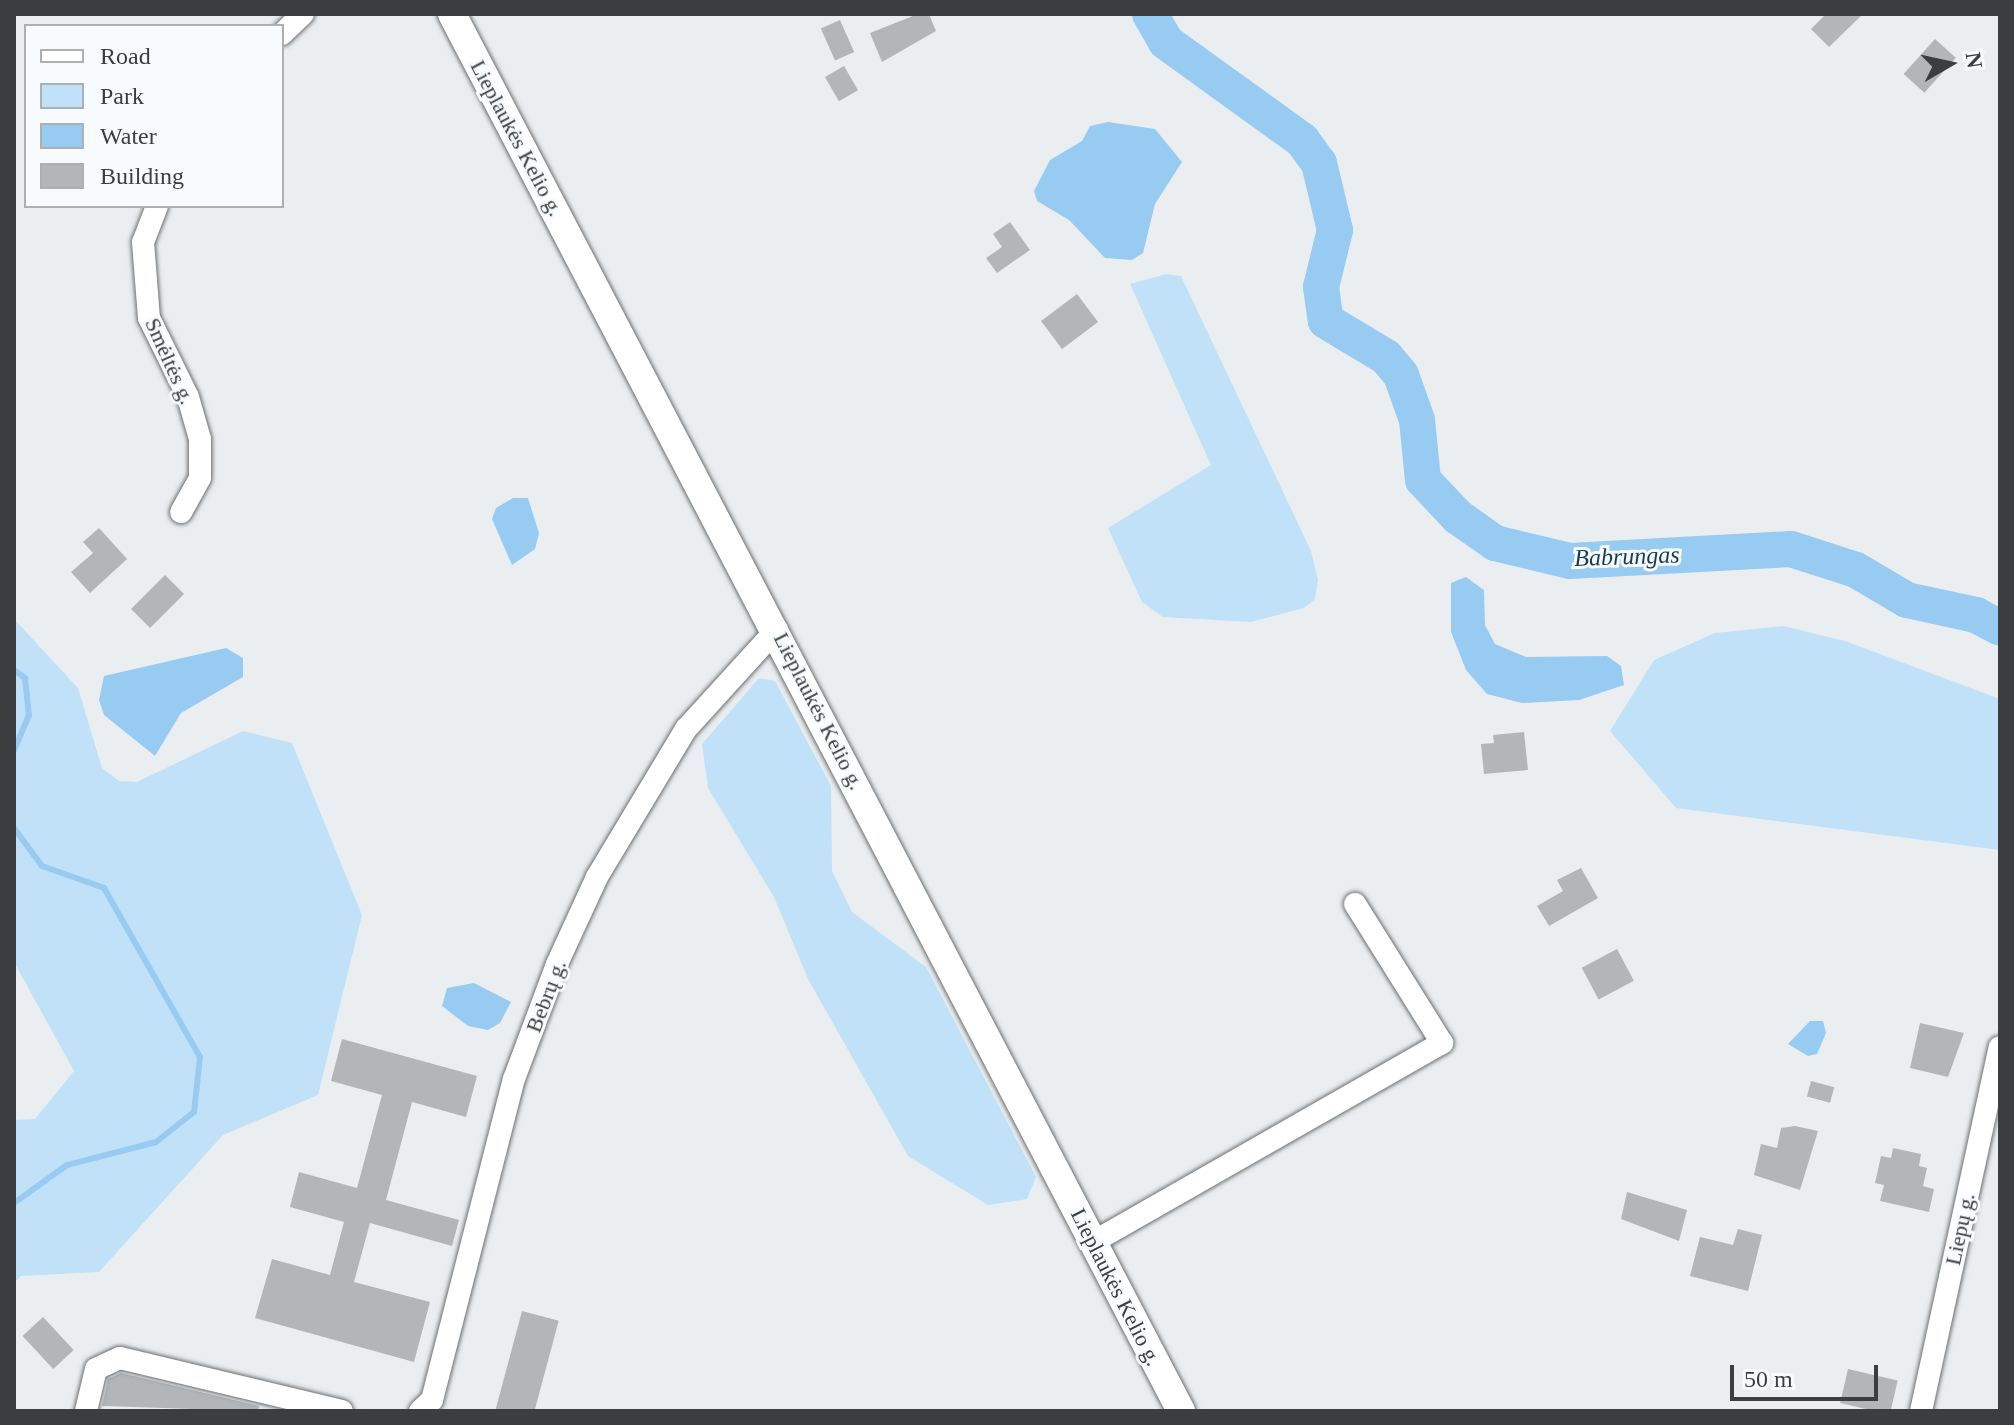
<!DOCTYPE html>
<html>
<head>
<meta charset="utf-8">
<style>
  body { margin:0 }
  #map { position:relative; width:2014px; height:1425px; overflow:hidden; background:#ebeef0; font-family:Georgia,serif }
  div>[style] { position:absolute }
  .green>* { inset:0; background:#c1e1f9 }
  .water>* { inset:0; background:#98cbf2 }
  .stream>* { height:6px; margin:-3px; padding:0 3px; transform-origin:3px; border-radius:3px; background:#98cbf2 }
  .river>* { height:36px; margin:-18px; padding:0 18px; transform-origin:18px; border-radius:18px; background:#98cbf2 }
  .building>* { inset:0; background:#b3b6b8; transform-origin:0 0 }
  .roads { filter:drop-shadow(0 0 2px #6d7072) drop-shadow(0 0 2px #6d7072) }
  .minor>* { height:22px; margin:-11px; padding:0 11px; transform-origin:11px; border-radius:11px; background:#fff }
  .major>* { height:28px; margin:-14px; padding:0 14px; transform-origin:14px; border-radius:14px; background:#fff }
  span { translate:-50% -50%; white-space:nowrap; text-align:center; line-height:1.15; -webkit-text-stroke:6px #f8fbfe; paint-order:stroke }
  .street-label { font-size:22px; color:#3c3d3e }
  .water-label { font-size:24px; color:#153b55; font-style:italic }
  .frame { position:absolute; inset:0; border:16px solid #3c3d3e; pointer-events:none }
  .legend { position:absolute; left:24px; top:24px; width:260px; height:184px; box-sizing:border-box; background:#f8fbfe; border:2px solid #adafb1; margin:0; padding:10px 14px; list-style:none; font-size:24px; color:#3c3d3e }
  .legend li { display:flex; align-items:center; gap:16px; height:40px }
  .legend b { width:40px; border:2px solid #adafb1 }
  .north { position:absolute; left:1910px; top:24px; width:80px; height:80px; -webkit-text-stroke:6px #f8fbfe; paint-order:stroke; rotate:81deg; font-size:22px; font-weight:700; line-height:32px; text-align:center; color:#3c3d3e }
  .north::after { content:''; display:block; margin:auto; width:28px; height:36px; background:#3c3d3e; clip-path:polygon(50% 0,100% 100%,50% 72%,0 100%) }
  .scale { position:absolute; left:1730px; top:1365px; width:148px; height:36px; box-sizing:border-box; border:4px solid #3c3d3e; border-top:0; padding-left:10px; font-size:24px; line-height:28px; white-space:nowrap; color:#3c3d3e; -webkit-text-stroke:6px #f8fbfe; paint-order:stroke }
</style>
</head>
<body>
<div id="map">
  <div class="green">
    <div style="clip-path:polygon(1166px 274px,1181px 276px,1311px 551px,1318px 580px,1315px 599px,1304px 608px,1251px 622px,1163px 617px,1142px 602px,1108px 528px,1211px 465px,1130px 284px)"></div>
    <div style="clip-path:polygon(14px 619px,78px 688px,102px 768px,119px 781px,137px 782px,243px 731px,292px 743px,362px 915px,318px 1095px,223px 1135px,99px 1272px,21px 1276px,14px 1283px,14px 1120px,35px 1119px,74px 1071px,14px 962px)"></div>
    <div style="clip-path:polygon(1783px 626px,1845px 641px,2000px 699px,2000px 850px,1676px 808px,1610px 731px,1654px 660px,1715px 633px)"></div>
    <div style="clip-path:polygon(759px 678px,775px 681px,831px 786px,832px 871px,852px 912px,926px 967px,1036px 1177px,1027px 1199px,988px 1205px,908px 1156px,808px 979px,774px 897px,708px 788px,702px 744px)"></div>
  </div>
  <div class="water">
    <div style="clip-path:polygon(1108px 122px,1155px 129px,1182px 162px,1155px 204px,1143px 253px,1132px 260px,1105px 258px,1069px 220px,1037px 201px,1034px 191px,1050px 160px,1082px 141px,1090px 126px)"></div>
    <div style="clip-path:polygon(513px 498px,528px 498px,539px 533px,535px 549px,512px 565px,492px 519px,496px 508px)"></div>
    <div style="clip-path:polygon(1466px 577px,1484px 590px,1485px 625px,1495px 644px,1526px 657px,1607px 656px,1621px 666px,1624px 685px,1579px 700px,1522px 703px,1487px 694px,1466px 670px,1451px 632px,1451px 583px)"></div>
    <div style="clip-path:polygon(226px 648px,243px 658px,243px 677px,181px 713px,155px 756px,104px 715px,99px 700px,104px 676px)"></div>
    <div style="clip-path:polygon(474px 983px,511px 1002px,500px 1023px,488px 1030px,468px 1026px,442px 1006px,447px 988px)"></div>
    <div style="clip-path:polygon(1810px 1021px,1823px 1021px,1826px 1033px,1817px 1054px,1808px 1056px,1788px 1044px)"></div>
  </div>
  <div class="stream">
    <div style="left:14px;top:670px;width:14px;rotate:36deg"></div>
    <div style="left:25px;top:678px;width:37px;rotate:84deg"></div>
    <div style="left:29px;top:715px;width:39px;rotate:113deg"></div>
    <div style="left:14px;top:828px;width:47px;rotate:53.6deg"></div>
    <div style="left:42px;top:866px;width:66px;rotate:19.5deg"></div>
    <div style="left:104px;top:888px;width:194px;rotate:60.4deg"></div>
    <div style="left:200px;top:1057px;width:55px;rotate:96.2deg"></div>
    <div style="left:194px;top:1112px;width:48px;rotate:141.7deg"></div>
    <div style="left:156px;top:1142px;width:92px;rotate:165.5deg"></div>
    <div style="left:67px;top:1165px;width:65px;rotate:144.4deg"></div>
  </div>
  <div class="river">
    <div style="left:1150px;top:14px;width:32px;rotate:60deg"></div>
    <div style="left:1166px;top:42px;width:168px;rotate:35.8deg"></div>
    <div style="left:1302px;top:140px;width:29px;rotate:54deg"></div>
    <div style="left:1319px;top:163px;width:69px;rotate:76.6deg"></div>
    <div style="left:1335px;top:230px;width:59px;rotate:103.8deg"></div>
    <div style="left:1321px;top:287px;width:34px;rotate:82deg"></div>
    <div style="left:1326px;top:321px;width:70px;rotate:31deg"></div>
    <div style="left:1386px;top:357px;width:23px;rotate:50deg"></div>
    <div style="left:1401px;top:375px;width:48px;rotate:70.4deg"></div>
    <div style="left:1417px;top:420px;width:60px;rotate:84.3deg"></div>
    <div style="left:1423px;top:480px;width:51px;rotate:46.6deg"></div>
    <div style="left:1458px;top:517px;width:45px;rotate:35.1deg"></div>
    <div style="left:1495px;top:543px;width:77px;rotate:13.5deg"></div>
    <div style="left:1570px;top:561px;width:221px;rotate:-3.1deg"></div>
    <div style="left:1791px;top:549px;width:68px;rotate:17.9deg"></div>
    <div style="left:1856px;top:570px;width:59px;rotate:30.5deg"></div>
    <div style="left:1907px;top:600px;width:71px;rotate:12.3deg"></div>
    <div style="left:1976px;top:615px;width:27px;rotate:28deg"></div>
  </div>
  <div class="building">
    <div style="clip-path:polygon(918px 14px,929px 14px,936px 31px,882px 62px,870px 33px)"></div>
    <div style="clip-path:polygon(1826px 14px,1863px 14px,1829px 47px,1811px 29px)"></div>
    <div style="left:840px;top:20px;width:35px;height:21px;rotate:66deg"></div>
    <div style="left:1935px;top:39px;width:28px;height:47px;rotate:42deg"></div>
    <div style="left:844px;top:66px;width:28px;height:22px;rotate:60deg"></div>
    <div style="clip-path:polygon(1010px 222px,1030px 250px,997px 273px,986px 258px,1002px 247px,993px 234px)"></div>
    <div style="left:1077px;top:294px;width:35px;height:45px;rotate:53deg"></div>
    <div style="clip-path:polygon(99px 528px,127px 559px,90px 593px,71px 572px,93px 553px,83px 542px)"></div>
    <div style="left:165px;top:575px;width:27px;height:48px;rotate:45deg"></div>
    <div style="clip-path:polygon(1524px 732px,1528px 770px,1484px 774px,1481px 744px,1494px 743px,1493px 735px)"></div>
    <div style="clip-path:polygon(1581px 868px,1598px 898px,1549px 926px,1537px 906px,1563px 891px,1557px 880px)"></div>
    <div style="left:1617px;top:949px;width:36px;height:40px;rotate:62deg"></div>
    <div style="clip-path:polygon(1920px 1023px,1964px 1033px,1948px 1077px,1910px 1068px)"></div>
    <div style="clip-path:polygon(342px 1039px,477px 1076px,466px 1117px,412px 1102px,386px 1200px,459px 1220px,452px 1246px,370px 1223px,354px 1282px,430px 1302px,414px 1362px,255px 1318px,272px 1259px,330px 1275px,344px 1222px,290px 1207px,299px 1172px,357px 1188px,382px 1095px,331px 1081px)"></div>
    <div style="left:1811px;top:1081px;width:24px;height:16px;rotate:15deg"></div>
    <div style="clip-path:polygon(1795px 1126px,1818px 1131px,1800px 1190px,1754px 1175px,1761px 1144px,1777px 1148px,1781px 1128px)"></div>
    <div style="clip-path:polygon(1893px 1148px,1921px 1154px,1919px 1166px,1927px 1168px,1923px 1186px,1934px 1189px,1929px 1212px,1880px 1201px,1884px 1185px,1875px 1183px,1881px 1156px,1891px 1158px)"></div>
    <div style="clip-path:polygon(1627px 1192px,1687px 1210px,1679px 1241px,1621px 1219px)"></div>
    <div style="clip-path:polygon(1738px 1229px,1762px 1235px,1748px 1291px,1690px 1276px,1700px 1237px,1733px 1245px)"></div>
    <div style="left:522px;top:1311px;width:38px;height:103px;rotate:15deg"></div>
    <div style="left:43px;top:1317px;width:45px;height:28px;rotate:47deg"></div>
    <div style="left:1848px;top:1369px;width:51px;height:35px;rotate:13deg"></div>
    <div style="clip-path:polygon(121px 1373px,259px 1406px,258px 1411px,102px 1406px,108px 1379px)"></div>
  </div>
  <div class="roads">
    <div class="minor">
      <div style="left:282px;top:34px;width:29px;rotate:-44deg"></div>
      <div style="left:157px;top:206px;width:39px;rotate:111deg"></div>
      <div style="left:143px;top:242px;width:76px;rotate:85.5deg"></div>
      <div style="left:149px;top:318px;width:88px;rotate:63.7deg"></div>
      <div style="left:188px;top:397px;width:44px;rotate:74.1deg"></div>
      <div style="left:200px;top:439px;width:39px;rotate:90deg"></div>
      <div style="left:200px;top:478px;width:39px;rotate:119deg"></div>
      <div style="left:1093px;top:1242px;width:402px;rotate:-29.7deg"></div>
      <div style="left:1442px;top:1043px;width:164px;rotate:-122deg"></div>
      <div style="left:86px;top:1411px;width:43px;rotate:-76.6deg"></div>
      <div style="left:96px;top:1369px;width:26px;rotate:-25deg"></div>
      <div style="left:120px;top:1358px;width:228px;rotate:13.4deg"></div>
      <div style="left:420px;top:1411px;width:16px;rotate:-43deg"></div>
      <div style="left:432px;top:1400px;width:331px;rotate:-75.7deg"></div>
      <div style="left:514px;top:1079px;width:123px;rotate:-69.5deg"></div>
      <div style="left:557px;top:964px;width:96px;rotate:-65.3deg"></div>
      <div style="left:597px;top:877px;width:173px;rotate:-59deg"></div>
      <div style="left:686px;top:729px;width:135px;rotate:-47.7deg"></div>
      <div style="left:1921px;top:1411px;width:372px;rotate:-77.8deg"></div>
    </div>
    <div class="major">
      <div style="left:452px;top:14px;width:1576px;rotate:62.44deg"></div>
    </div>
  </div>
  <div class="street-label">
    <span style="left:517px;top:138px;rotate:62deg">Lieplaukės Kelio g.</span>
    <span style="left:170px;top:361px;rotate:66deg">Smėltės g.</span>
    <span style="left:819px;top:711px;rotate:63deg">Lieplaukės Kelio g.</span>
    <span style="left:546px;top:996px;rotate:-69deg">Bebrų g.</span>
    <span style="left:1960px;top:1229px;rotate:-78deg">Liepų g.</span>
    <span style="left:1116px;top:1287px;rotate:63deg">Lieplaukės Kelio g.</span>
  </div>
  <div class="water-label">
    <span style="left:1627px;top:557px;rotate:-2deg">Babrungas</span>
  </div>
  <div class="frame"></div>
  <ul class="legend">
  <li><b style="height:10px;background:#fff"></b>Road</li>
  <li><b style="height:22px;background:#c1e1f9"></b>Park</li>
  <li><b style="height:22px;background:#98cbf2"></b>Water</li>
  <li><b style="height:22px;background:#b3b6b8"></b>Building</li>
  </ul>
  <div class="north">N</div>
  <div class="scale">50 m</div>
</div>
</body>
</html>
